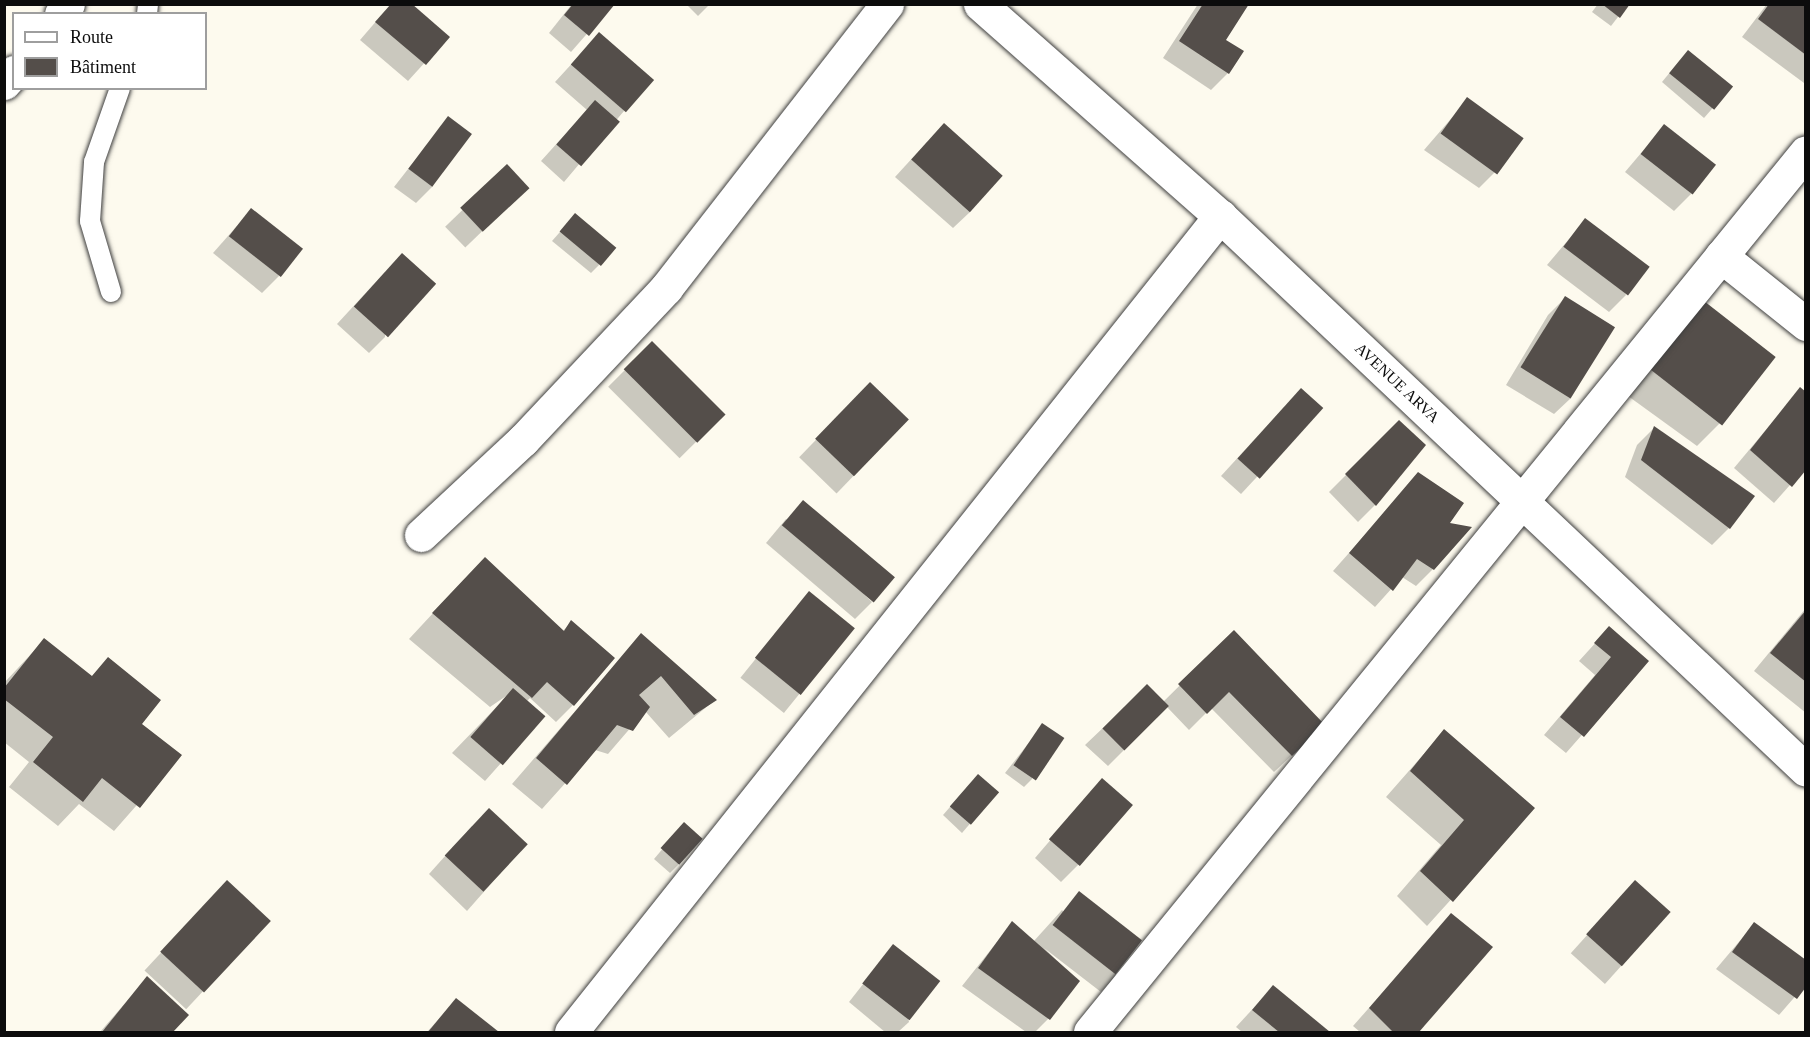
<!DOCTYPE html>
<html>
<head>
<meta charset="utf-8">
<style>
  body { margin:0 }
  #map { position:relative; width:1810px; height:1037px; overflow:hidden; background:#fdfaee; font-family:"Times New Roman",serif }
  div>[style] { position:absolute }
  .shadow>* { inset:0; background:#0003; transform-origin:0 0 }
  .building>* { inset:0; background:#544e4a; transform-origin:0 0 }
  .roads { filter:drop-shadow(0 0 2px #3f3f3f) drop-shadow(0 0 2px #3f3f3f) }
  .lane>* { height:20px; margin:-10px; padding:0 10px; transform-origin:10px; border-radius:10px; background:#fff }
  .street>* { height:33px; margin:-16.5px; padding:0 16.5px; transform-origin:16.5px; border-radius:16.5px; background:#fff }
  span { translate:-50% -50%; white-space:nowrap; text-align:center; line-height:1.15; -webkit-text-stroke:6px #fff; paint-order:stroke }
  .street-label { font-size:16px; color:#0c0c0c }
  .frame { position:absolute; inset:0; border:6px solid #0c0c0c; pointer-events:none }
  .legend { position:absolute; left:12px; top:12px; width:195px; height:78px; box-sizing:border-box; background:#fff; border:2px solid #9e9e9e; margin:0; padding:8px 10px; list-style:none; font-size:18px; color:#0c0c0c }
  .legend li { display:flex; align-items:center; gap:12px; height:30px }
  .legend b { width:30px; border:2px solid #9e9e9e }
</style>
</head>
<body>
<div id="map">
  <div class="shadow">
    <div style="clip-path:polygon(391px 4px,448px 37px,408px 81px,360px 40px)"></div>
    <div style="clip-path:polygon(572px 4px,613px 4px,571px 52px,549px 33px)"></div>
    <div style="clip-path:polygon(686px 4px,710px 4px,698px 16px)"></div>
    <div style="clip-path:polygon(1198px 4px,1247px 4px,1224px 40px,1228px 73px,1211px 90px,1163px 58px)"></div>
    <div style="clip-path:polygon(1598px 4px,1628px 4px,1611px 26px,1592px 12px)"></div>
    <div style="clip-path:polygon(1767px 4px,1806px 4px,1804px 83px,1742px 37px)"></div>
    <div style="clip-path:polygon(599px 34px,624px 111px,564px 182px,541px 161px,587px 110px,555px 82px)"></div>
    <div style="clip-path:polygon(1680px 60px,1731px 87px,1704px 118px,1662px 82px)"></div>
    <div style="clip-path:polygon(1468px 99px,1496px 171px,1479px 188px,1424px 150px)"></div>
    <div style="clip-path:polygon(448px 118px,433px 186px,416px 203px,394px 187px)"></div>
    <div style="clip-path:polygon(1664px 126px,1691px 194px,1674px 211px,1625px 172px)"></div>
    <div style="clip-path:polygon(927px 142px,970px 212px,953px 228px,895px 177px)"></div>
    <div style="left:507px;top:167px;width:29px;height:86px;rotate:46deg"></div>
    <div style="clip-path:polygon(251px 210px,279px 276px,262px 293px,213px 253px)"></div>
    <div style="clip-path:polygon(575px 215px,599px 265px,591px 273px,552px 241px)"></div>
    <div style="clip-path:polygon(1585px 220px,1626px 295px,1609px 312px,1547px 265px)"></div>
    <div style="clip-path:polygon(385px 272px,385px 337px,369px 353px,337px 324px)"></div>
    <div style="clip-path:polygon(1565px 298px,1613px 327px,1571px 398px,1554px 414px,1506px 385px,1548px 315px)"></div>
    <div style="clip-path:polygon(1704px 303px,1721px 422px,1697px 446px,1628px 396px)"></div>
    <div style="left:652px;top:343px;width:101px;height:62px;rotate:45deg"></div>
    <div style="left:870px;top:384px;width:52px;height:102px;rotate:44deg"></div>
    <div style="clip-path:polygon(1800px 389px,1806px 467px,1774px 503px,1734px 468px)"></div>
    <div style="clip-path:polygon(1284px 407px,1321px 408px,1241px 494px,1221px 476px)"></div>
    <div style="clip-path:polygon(1399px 422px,1375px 505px,1358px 522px,1329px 492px)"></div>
    <div style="clip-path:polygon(1654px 428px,1729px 528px,1712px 545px,1625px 477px,1637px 445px)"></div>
    <div style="clip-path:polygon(1419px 474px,1447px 525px,1433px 569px,1416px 586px,1402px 577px,1375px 607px,1333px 571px)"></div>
    <div style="clip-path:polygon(786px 519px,872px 602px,855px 619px,766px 543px)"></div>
    <div style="clip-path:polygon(461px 583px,563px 631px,571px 622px,573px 705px,556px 722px,530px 698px,526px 702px,543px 716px,485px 781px,452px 753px,509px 694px,490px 707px,409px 639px)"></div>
    <div style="left:809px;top:593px;width:56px;height:109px;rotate:39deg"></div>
    <div style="clip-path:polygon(1806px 608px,1806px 713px,1754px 671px)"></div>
    <div style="clip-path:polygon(1609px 628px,1647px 661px,1566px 753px,1544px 735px,1595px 675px,1579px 661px)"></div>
    <div style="clip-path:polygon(1234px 632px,1306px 742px,1274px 772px,1211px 708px,1189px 730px,1167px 707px,1108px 766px,1085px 745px,1147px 686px,1163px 702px)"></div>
    <div style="clip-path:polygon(641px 635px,715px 700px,669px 738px,645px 711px,608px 754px,595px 750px,542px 809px,512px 784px)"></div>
    <div style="clip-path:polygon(44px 640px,91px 677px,108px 659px,140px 724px,180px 756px,114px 831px,79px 804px,58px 826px,9px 787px,29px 762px,4px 742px,4px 683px)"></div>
    <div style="clip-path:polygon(1043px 725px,1032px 779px,1024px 787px,1005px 773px)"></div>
    <div style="clip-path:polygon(1444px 731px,1533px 809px,1427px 926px,1397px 896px,1441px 845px,1386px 797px)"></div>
    <div style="clip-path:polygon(1102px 780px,1078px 865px,1061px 882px,1035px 858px)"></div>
    <div style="clip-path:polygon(970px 784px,997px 792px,962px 833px,943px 815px)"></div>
    <div style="clip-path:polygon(472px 826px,526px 844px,467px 911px,429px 874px)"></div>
    <div style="clip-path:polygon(676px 833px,678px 865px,670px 873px,654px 859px)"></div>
    <div style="left:227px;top:882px;width:57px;height:121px;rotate:43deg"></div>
    <div style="left:1635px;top:882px;width:46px;height:96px;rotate:42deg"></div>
    <div style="clip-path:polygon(1062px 910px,1117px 975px,1101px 992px,1044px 948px,1078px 981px,1048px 1019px,1035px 1032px,1026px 1032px,962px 986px,1012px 923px,1033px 942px)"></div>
    <div style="clip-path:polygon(1451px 915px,1491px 948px,1417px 1032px,1360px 1032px,1353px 1026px)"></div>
    <div style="clip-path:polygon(1754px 924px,1806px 984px,1779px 1015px,1716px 969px)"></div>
    <div style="clip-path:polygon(893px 946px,909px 1022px,898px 1032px,885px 1032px,849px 1002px)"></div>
    <div style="clip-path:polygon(147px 978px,187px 1015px,171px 1032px,100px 1032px)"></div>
    <div style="clip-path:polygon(1273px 987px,1328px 1032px,1242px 1032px,1236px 1027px)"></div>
    <div style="clip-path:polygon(456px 1000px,497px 1032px,427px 1032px)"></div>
  </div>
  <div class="building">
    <div style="clip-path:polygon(391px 4px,412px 4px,450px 37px,426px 65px,375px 22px)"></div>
    <div style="clip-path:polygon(573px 4px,615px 4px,589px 36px,564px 15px)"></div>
    <div style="clip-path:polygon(1203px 4px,1249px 4px,1226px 40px,1244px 51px,1229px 74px,1179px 41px)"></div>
    <div style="clip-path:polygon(1602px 4px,1630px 4px,1620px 18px)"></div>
    <div style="clip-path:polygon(1769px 4px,1806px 4px,1806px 55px,1758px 19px)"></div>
    <div style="left:599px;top:32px;width:73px;height:43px;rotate:41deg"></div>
    <div style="left:1688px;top:50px;width:58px;height:30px;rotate:39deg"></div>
    <div style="left:1467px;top:97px;width:70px;height:45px;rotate:36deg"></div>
    <div style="left:595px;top:100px;width:33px;height:59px;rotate:41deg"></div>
    <div style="left:448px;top:116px;width:30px;height:66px;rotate:37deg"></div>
    <div style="left:944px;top:123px;width:79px;height:49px;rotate:42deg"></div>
    <div style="left:1664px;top:124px;width:66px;height:38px;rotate:38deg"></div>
    <div style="left:507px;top:164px;width:33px;height:64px;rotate:47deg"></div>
    <div style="left:251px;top:208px;width:66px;height:36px;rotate:38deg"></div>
    <div style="left:575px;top:213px;width:54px;height:24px;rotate:40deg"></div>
    <div style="left:1585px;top:218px;width:81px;height:36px;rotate:37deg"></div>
    <div style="left:402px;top:253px;width:46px;height:72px;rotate:42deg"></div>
    <div style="left:1565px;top:296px;width:59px;height:84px;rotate:32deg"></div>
    <div style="left:1704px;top:301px;width:91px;height:87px;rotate:38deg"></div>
    <div style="left:652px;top:341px;width:104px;height:40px;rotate:45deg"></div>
    <div style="left:870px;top:382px;width:54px;height:79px;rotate:44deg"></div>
    <div style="clip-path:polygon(1800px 387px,1806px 392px,1806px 470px,1792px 487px,1750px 450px)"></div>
    <div style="left:1301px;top:388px;width:30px;height:95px;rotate:42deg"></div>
    <div style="clip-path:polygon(1399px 420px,1426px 445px,1376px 506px,1345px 474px)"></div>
    <div style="clip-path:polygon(1654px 426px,1755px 496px,1730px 529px,1641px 460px)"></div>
    <div style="clip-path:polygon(1418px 472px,1464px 503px,1450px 523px,1472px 527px,1434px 570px,1417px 559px,1393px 591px,1349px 553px)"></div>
    <div style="left:803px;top:500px;width:120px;height:33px;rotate:40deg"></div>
    <div style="clip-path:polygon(485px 557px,564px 631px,571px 620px,615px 658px,574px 706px,547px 682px,532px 698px,432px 613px)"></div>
    <div style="left:809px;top:591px;width:59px;height:86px;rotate:39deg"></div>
    <div style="clip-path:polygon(1806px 610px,1806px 682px,1770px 653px)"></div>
    <div style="clip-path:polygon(1609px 626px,1649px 661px,1584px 737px,1560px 717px,1611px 657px,1594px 643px)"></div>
    <div style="clip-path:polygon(1234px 630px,1325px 725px,1292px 756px,1229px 692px,1207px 714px,1178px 684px)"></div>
    <div style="clip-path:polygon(641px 633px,717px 700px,694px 715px,661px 676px,639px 695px,650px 707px,633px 731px,617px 725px,567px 785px,536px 758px)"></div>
    <div style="clip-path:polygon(44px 638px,92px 676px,108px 657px,161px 700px,142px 724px,182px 755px,140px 808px,102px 778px,83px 802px,33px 762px,53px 737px,4px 699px,4px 688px)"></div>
    <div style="left:1147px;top:684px;width:31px;height:63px;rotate:45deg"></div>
    <div style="left:513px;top:688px;width:43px;height:65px;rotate:41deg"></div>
    <div style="left:1042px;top:723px;width:27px;height:51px;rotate:34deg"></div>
    <div style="clip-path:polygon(1444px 729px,1535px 808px,1453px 902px,1420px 871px,1464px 820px,1410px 771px)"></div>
    <div style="left:978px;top:774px;width:28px;height:43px;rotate:41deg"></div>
    <div style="left:1102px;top:778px;width:41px;height:81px;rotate:41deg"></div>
    <div style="left:489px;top:808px;width:53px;height:65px;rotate:43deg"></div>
    <div style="left:684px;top:822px;width:25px;height:35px;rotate:42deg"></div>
    <div style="left:227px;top:880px;width:60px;height:98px;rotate:43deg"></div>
    <div style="left:1635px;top:880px;width:48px;height:73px;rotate:42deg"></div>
    <div style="left:1079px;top:891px;width:80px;height:43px;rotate:38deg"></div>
    <div style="clip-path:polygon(1451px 913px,1493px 947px,1419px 1032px,1393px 1032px,1369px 1008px)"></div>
    <div style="clip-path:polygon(1012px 921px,1080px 981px,1050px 1020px,978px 968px)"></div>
    <div style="clip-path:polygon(1754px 922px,1806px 960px,1806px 987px,1797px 999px,1732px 952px)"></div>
    <div style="left:893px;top:944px;width:60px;height:50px;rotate:38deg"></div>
    <div style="clip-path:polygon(147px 976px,189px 1015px,173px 1032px,102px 1032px)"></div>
    <div style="clip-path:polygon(1273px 985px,1330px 1032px,1279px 1032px,1252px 1010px)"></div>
    <div style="clip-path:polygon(456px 998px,499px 1032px,428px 1032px)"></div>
  </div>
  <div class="roads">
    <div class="lane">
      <div style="left:147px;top:14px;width:10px;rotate:-84deg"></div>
      <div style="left:111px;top:292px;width:74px;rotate:-106.5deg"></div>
      <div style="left:90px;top:221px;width:59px;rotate:-86.1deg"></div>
      <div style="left:94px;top:162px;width:78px;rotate:-70.6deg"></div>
    </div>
    <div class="street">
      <div style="left:980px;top:4px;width:320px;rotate:41.5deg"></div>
      <div style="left:1220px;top:216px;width:806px;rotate:43.39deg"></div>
      <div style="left:61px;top:14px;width:12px;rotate:-55deg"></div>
      <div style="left:4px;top:83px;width:15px;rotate:-48deg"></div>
      <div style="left:1721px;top:256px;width:109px;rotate:38.7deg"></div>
      <div style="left:421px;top:535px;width:139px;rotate:-43deg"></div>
      <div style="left:523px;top:440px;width:209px;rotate:-46.7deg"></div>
      <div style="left:666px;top:288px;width:360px;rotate:-52.1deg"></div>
      <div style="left:571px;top:1032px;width:1043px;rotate:-51.5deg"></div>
      <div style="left:1090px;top:1032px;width:1134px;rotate:-50.87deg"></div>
    </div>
  </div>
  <div class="street-label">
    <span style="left:1397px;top:383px;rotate:43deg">AVENUE ARVA</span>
  </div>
  <div class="frame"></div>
  <ul class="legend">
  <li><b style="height:8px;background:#fff"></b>Route</li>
  <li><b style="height:16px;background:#544e4a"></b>Bâtiment</li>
  </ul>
</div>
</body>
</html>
